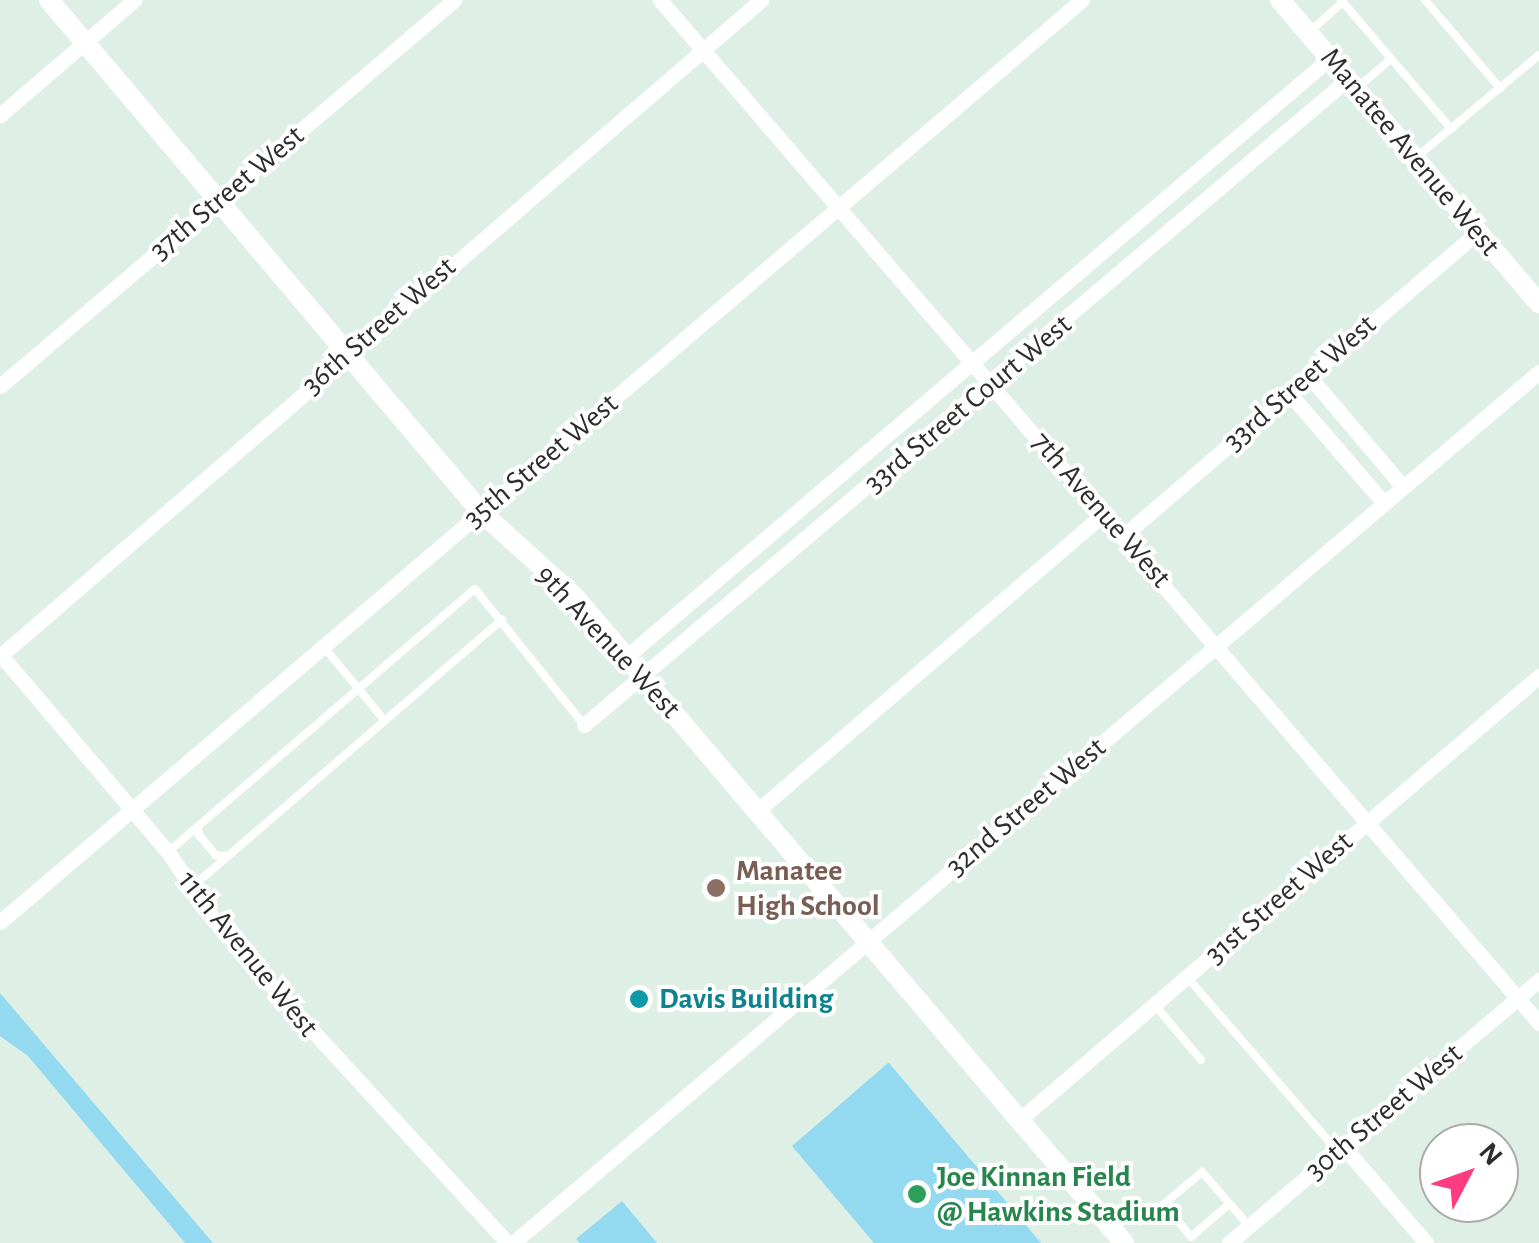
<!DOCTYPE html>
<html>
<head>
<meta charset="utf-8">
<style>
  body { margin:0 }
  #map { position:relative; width:1539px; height:1243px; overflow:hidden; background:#deefe5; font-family:"Alegreya Sans",sans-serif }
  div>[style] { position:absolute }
  .pitch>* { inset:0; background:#93d9f0 }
  .lane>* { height:8px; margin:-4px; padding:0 4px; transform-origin:4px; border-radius:4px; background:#fff }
  .street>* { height:15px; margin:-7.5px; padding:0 7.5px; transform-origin:7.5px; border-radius:7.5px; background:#fff }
  .secondary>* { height:20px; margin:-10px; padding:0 10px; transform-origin:10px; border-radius:10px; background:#fff }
  .dots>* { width:28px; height:28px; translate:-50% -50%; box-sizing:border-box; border:5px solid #fff; border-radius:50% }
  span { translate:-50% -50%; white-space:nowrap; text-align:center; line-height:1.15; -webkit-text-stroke:8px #fff; paint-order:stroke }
  .street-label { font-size:30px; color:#2d2d2d }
  .education-label { font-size:30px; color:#785e54; font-weight:700 }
  .left { translate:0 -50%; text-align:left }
  .culture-label { font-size:30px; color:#0d838f; font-weight:700 }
  .leisure-label { font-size:30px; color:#27864d; font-weight:700 }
  .north { position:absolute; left:1419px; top:1123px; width:100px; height:100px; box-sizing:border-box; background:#fff; border:2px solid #ababab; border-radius:50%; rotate:49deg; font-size:28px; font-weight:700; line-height:40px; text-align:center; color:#2d2d2d }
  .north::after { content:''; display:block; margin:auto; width:35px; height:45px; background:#ff3b82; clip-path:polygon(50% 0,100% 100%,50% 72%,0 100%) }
</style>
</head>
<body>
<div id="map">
  <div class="pitch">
    <div style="clip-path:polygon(0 993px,213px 1243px,185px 1243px,28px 1056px,0 1036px)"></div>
    <div style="clip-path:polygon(888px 1063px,889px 1063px,1041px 1243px,874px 1243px,792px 1146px)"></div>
    <div style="clip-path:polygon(622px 1201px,657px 1243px,580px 1243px,576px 1239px)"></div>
  </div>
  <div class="lane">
    <div style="left:1341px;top:0;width:170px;rotate:49.5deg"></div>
    <div style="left:1425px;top:0;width:116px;rotate:49.6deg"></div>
    <div style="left:1308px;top:33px;width:47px;rotate:-41.5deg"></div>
    <div style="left:1357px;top:88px;width:45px;rotate:-40.5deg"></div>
    <div style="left:1419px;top:155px;width:156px;rotate:-39.8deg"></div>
    <div style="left:323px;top:646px;width:97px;rotate:50.4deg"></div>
    <div style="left:198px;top:826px;width:9px;rotate:84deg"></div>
    <div style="left:199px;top:835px;width:26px;rotate:50deg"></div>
    <div style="left:216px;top:855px;width:10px;rotate:6deg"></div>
    <div style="left:168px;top:852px;width:404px;rotate:-40.6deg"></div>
    <div style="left:475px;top:589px;width:174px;rotate:51.3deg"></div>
    <div style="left:191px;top:888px;width:411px;rotate:-40.8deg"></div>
    <div style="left:1187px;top:977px;width:230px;rotate:49.2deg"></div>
    <div style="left:1154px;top:1004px;width:73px;rotate:50deg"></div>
    <div style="left:1229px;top:1204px;width:50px;rotate:139deg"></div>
    <div style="left:1191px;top:1237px;width:43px;rotate:-129.3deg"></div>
    <div style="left:1164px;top:1204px;width:50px;rotate:-40.1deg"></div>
    <div style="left:1202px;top:1172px;width:72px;rotate:49deg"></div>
  </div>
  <div class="street">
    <div style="left:660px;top:0;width:1349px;rotate:49.33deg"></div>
    <div style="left:0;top:115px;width:177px;rotate:-40.6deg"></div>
    <div style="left:1309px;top:376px;width:145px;rotate:49.7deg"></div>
    <div style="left:0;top:386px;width:596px;rotate:-40.37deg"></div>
    <div style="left:1289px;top:393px;width:145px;rotate:49.2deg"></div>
    <div style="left:1123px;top:536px;width:467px;rotate:-40.6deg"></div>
    <div style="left:0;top:654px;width:260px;rotate:49.7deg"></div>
    <div style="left:168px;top:852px;width:78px;rotate:55.9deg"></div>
    <div style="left:212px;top:917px;width:96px;rotate:49.2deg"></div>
    <div style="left:275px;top:990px;width:344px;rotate:47.4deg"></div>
    <div style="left:0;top:656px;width:1005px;rotate:-40.76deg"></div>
    <div style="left:626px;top:657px;width:924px;rotate:-40.39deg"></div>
    <div style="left:584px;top:725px;width:1001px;rotate:-40.22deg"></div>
    <div style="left:757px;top:811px;width:457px;rotate:-40.6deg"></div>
    <div style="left:0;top:922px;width:1422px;rotate:-40.44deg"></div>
    <div style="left:1019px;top:1120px;width:684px;rotate:-40.49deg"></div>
    <div style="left:1343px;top:1146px;width:128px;rotate:49.4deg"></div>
    <div style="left:513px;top:1243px;width:1346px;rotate:-40.33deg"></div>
    <div style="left:1229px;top:1243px;width:407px;rotate:-40.3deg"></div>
  </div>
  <div class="secondary">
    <div style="left:49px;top:0;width:670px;rotate:49.84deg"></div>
    <div style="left:481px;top:512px;width:125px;rotate:42.1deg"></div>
    <div style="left:574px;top:596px;width:849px;rotate:49.63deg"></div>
    <div style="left:1280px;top:0;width:399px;rotate:49.5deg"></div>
  </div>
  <div class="dots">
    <div style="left:716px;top:888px;background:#8d6e63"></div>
    <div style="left:639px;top:999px;background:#0f9aa8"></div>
    <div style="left:917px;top:1194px;background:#2e9e5b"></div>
  </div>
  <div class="street-label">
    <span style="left:1410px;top:152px;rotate:50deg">Manatee Avenue West</span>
    <span style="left:227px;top:193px;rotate:-40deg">37th Street West</span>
    <span style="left:379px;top:326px;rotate:-41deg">36th Street West</span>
    <span style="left:1300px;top:383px;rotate:-41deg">33rd Street West</span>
    <span style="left:968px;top:404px;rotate:-40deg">33rd Street Court West</span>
    <span style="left:541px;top:461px;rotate:-40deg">35th Street West</span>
    <span style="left:1101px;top:510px;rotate:49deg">7th Avenue West</span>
    <span style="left:608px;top:642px;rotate:47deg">9th Avenue West</span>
    <span style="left:1026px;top:807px;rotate:-40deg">32nd Street West</span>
    <span style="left:1279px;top:898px;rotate:-41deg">31st Street West</span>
    <span style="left:248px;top:954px;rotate:51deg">11th Avenue West</span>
    <span style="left:1384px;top:1112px;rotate:-40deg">30th Street West</span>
  </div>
  <div class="education-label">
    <span class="left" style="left:736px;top:888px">Manatee<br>High School</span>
  </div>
  <div class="culture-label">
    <span class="left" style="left:659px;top:999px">Davis Building</span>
  </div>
  <div class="leisure-label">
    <span class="left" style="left:937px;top:1194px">Joe Kinnan Field<br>@ Hawkins Stadium</span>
  </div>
  <div class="north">N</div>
</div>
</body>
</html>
